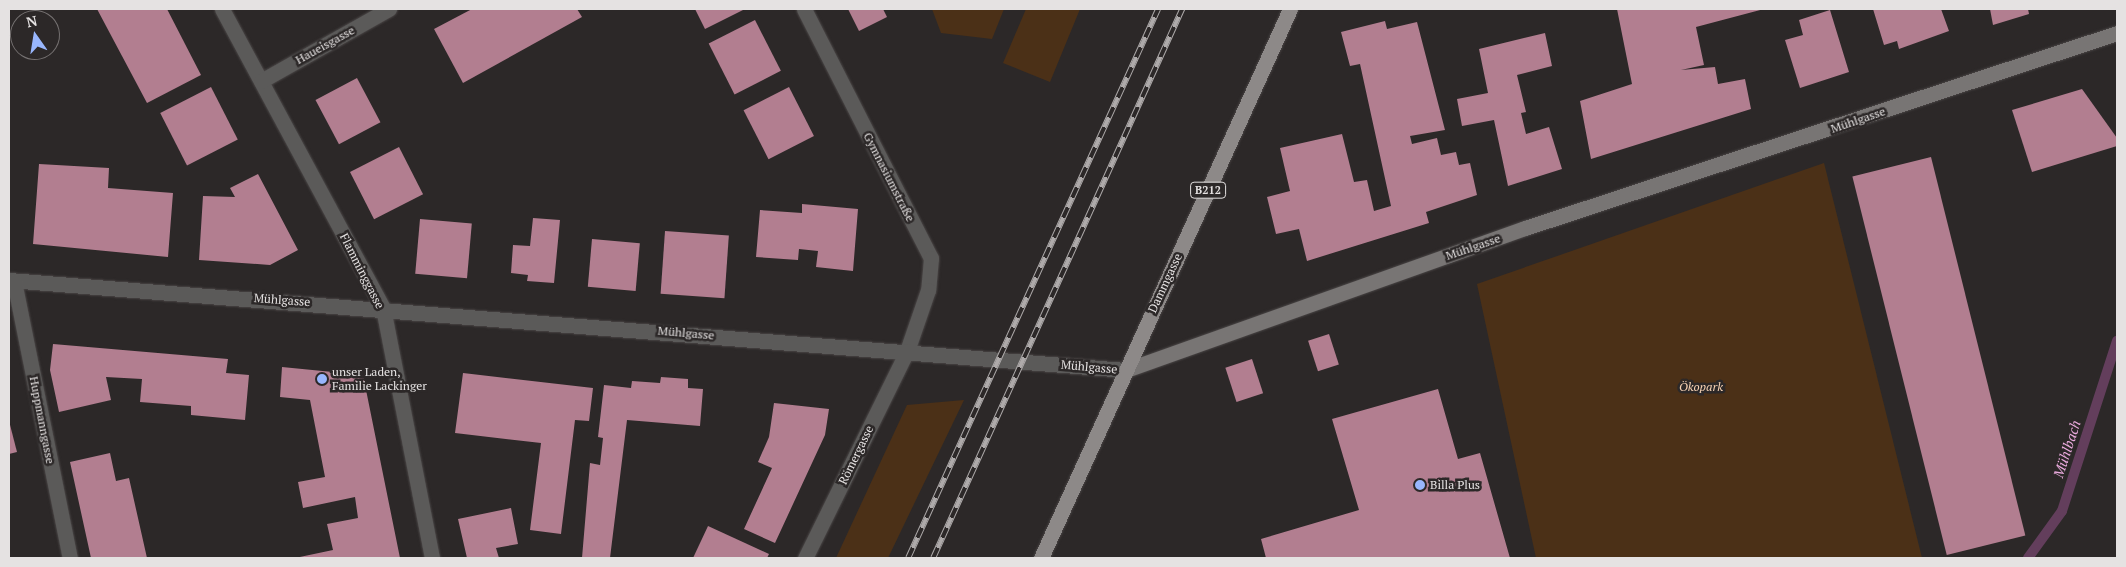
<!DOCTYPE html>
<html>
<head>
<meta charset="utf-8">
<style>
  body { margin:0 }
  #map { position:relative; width:2126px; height:567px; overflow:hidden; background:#2c2828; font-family:"PT Serif",serif }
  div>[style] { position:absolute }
  .green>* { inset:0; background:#4b3017 }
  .stream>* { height:10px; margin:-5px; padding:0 5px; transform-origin:5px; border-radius:5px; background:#633e5c }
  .building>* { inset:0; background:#b27e90; transform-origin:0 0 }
  .roads { filter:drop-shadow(0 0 1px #4a4646) drop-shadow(0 0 1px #4a4646) }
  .street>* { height:15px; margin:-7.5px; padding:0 7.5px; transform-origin:7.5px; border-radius:7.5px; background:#5b5a59 }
  .secondary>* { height:15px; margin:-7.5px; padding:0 7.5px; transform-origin:7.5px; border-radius:7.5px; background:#787574 }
  .primary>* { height:15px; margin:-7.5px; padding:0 7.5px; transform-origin:7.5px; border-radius:7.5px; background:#8d8988 }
  .rail>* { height:5.5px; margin-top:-2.75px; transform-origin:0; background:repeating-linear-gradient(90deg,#2c2828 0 11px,#aeaaaa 0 22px); box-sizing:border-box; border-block:1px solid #aeaaaa }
  .dots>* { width:14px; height:14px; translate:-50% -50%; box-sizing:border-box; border:2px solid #2c2828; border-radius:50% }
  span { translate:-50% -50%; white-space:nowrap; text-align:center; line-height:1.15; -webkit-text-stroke:5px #2c2828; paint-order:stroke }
  .shield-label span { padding:1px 4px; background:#2c2828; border:1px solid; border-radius:4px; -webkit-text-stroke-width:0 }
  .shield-label { font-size:11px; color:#e5e2e2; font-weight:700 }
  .street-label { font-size:12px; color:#e5e2e2 }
  .poi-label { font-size:12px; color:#e5e2e2 }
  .left { translate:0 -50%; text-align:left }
  .park-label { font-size:12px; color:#f8d3b4; font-style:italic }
  .water-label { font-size:14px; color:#ebabde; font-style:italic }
  .frame { position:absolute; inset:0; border:10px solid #e5e2e2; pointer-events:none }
  .north { position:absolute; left:10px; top:10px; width:50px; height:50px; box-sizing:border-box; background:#2c2828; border:1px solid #767272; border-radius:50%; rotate:347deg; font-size:14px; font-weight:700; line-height:20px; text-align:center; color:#e5e2e2 }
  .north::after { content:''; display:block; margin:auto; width:18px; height:22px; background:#98b6fd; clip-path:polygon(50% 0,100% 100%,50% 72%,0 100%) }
</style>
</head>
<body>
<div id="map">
  <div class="green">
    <div style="clip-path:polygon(932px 9px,1004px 9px,992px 39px,941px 33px)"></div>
    <div style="clip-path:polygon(1026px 9px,1080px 9px,1050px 82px,1003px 63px)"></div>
    <div style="clip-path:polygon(1824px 163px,1922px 558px,1536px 558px,1477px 284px)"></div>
    <div style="clip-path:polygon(964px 400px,888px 558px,836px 558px,907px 405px)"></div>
  </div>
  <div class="stream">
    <div style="left:2028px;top:558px;width:58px;rotate:-54.1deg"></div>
    <div style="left:2062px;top:511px;width:179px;rotate:-72.1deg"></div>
  </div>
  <div class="building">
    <div style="clip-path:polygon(97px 9px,167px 9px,201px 75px,147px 103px)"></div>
    <div style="clip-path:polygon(472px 9px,577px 9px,582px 17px,463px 83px,434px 29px)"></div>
    <div style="clip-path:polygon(695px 9px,745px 9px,705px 29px)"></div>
    <div style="clip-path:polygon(848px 9px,883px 9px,887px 17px,859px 31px)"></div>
    <div style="clip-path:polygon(1617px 9px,1764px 9px,1696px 27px,1704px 65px,1681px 70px,1715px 67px,1718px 84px,1745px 79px,1751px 109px,1591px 159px,1580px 101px,1632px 84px)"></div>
    <div style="clip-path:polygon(1873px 9px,1941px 9px,1949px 31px,1899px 49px,1897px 41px,1884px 45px)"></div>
    <div style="clip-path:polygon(1990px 9px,2028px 9px,2029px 14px,1993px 25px)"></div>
    <div style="clip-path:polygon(1830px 10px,1849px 72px,1800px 88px,1785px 40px,1803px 35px,1799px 20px)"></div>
    <div style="left:755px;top:20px;width:57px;height:52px;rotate:63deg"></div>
    <div style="clip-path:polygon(1385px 21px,1387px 29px,1417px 22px,1445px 130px,1410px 136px,1412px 144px,1437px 138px,1441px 155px,1456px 152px,1459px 165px,1470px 163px,1477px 195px,1426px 212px,1429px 223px,1307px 261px,1299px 229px,1276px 234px,1267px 197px,1290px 191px,1280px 148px,1342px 134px,1354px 182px,1367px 180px,1374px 211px,1391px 206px,1360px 64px,1350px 66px,1341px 32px)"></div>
    <div style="clip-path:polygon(1545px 33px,1552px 66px,1517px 75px,1526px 112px,1521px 113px,1526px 134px,1549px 127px,1562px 169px,1508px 186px,1494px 120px,1462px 126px,1457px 99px,1488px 93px,1479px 49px)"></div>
    <div style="left:357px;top:78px;width:50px;height:47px;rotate:62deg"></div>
    <div style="left:211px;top:87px;width:59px;height:57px;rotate:63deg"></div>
    <div style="left:789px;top:87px;width:55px;height:51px;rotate:63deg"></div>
    <div style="clip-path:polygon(2082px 89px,2117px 138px,2117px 146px,2032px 172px,2012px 110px)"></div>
    <div style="left:399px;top:147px;width:53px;height:55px;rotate:63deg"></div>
    <div style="left:1931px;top:157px;width:390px;height:81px;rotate:76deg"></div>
    <div style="clip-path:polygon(39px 164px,109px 168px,108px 188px,173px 193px,168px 257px,33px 244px)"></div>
    <div style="clip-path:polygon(258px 174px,298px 250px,270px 265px,199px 260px,203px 196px,235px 197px,230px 188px)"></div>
    <div style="clip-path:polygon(802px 204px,858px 209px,853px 271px,816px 267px,818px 251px,799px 249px,798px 260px,756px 257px,760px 210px,802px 213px)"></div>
    <div style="clip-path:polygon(533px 218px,560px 220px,554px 283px,527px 281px,528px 275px,511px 273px,513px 245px,530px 246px)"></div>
    <div style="left:420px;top:219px;width:52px;height:55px;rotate:5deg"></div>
    <div style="left:665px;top:231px;width:64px;height:63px;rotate:4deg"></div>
    <div style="left:592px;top:239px;width:48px;height:48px;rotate:5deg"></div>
    <div style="left:1329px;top:334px;width:32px;height:22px;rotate:72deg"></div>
    <div style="clip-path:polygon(53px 344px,228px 359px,226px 373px,249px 375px,245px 420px,191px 415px,191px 406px,140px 402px,142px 379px,106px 377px,111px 400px,59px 412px,50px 370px)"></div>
    <div style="left:1252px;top:359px;width:36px;height:28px;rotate:72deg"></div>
    <div style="clip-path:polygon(282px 367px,363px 375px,400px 558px,295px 558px,333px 550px,327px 524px,358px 518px,355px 497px,303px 508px,298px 482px,325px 477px,310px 400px,280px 397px)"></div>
    <div style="clip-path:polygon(463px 373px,593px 388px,589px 421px,575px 420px,561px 534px,530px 530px,541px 443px,455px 433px)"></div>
    <div style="clip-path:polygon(661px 377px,688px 379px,688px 388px,703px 389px,700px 426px,627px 420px,610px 558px,582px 558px,590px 463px,600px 465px,603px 438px,598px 437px,604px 385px,631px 388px,632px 381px,660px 383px)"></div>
    <div style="clip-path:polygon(1438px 389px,1458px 459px,1480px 453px,1510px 558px,1266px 558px,1261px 539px,1359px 510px,1332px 419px)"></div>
    <div style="clip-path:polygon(774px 403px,829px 409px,825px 435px,775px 543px,744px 529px,772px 468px,758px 462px,769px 437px)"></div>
    <div style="clip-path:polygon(9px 421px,17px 452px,9px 454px)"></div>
    <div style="clip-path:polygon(110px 453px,116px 481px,129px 478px,147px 558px,91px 558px,70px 462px)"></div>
    <div style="clip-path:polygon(511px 508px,518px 544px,496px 548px,499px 558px,467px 558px,458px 519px)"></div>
    <div style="clip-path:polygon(708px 526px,769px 554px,767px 558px,693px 558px)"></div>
  </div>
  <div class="roads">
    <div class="street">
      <div style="left:222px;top:9px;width:340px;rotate:61.7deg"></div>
      <div style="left:383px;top:308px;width:255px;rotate:78.9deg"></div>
      <div style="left:804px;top:9px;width:280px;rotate:63deg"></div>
      <div style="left:931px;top:258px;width:32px;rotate:95deg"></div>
      <div style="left:928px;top:290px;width:65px;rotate:109deg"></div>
      <div style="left:907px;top:351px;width:231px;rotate:116.2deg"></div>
      <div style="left:261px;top:81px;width:147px;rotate:-29.4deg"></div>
      <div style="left:9px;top:280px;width:1121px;rotate:4.61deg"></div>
      <div style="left:14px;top:281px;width:283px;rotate:78.6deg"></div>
    </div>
    <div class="secondary">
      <div style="left:1126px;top:370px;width:424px;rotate:-19.6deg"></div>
      <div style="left:1525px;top:228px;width:623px;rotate:-18.23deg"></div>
    </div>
    <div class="primary">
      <div style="left:1041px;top:558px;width:603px;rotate:-65.6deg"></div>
    </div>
  </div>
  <div class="rail">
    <div style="left:908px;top:558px;width:603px;rotate:-65.52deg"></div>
    <div style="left:933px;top:558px;width:603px;rotate:-65.6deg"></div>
  </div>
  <div class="dots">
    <div style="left:322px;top:379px;background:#98b6fd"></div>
    <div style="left:1420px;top:485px;background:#98b6fd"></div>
  </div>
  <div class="shield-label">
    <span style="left:1208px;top:190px">B212</span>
  </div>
  <div class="street-label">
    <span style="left:325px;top:45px;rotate:-29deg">Haueisgasse</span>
    <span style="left:1858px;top:120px;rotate:-19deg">Mühlgasse</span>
    <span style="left:889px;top:177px;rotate:63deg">Gymnasiumstraße</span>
    <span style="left:1473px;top:247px;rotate:-19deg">Mühlgasse</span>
    <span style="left:362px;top:271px;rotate:63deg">Flamminggasse</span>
    <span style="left:1165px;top:283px;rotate:-65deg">Dammgasse</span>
    <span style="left:282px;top:300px;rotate:4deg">Mühlgasse</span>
    <span style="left:686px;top:333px;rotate:5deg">Mühlgasse</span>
    <span style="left:1089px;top:367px;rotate:5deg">Mühlgasse</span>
    <span style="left:42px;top:420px;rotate:79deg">Huppmanngasse</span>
    <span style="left:856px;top:455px;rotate:-64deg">Römergasse</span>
  </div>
  <div class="poi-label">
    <span class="left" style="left:332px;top:379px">unser Laden,<br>Familie Lackinger</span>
    <span class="left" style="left:1430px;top:485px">Billa Plus</span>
  </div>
  <div class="park-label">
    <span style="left:1701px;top:387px">Ökopark</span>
  </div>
  <div class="water-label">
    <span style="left:2067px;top:449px;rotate:-72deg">Mühlbach</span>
  </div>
  <div class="frame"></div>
  <div class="north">N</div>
</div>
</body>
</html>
